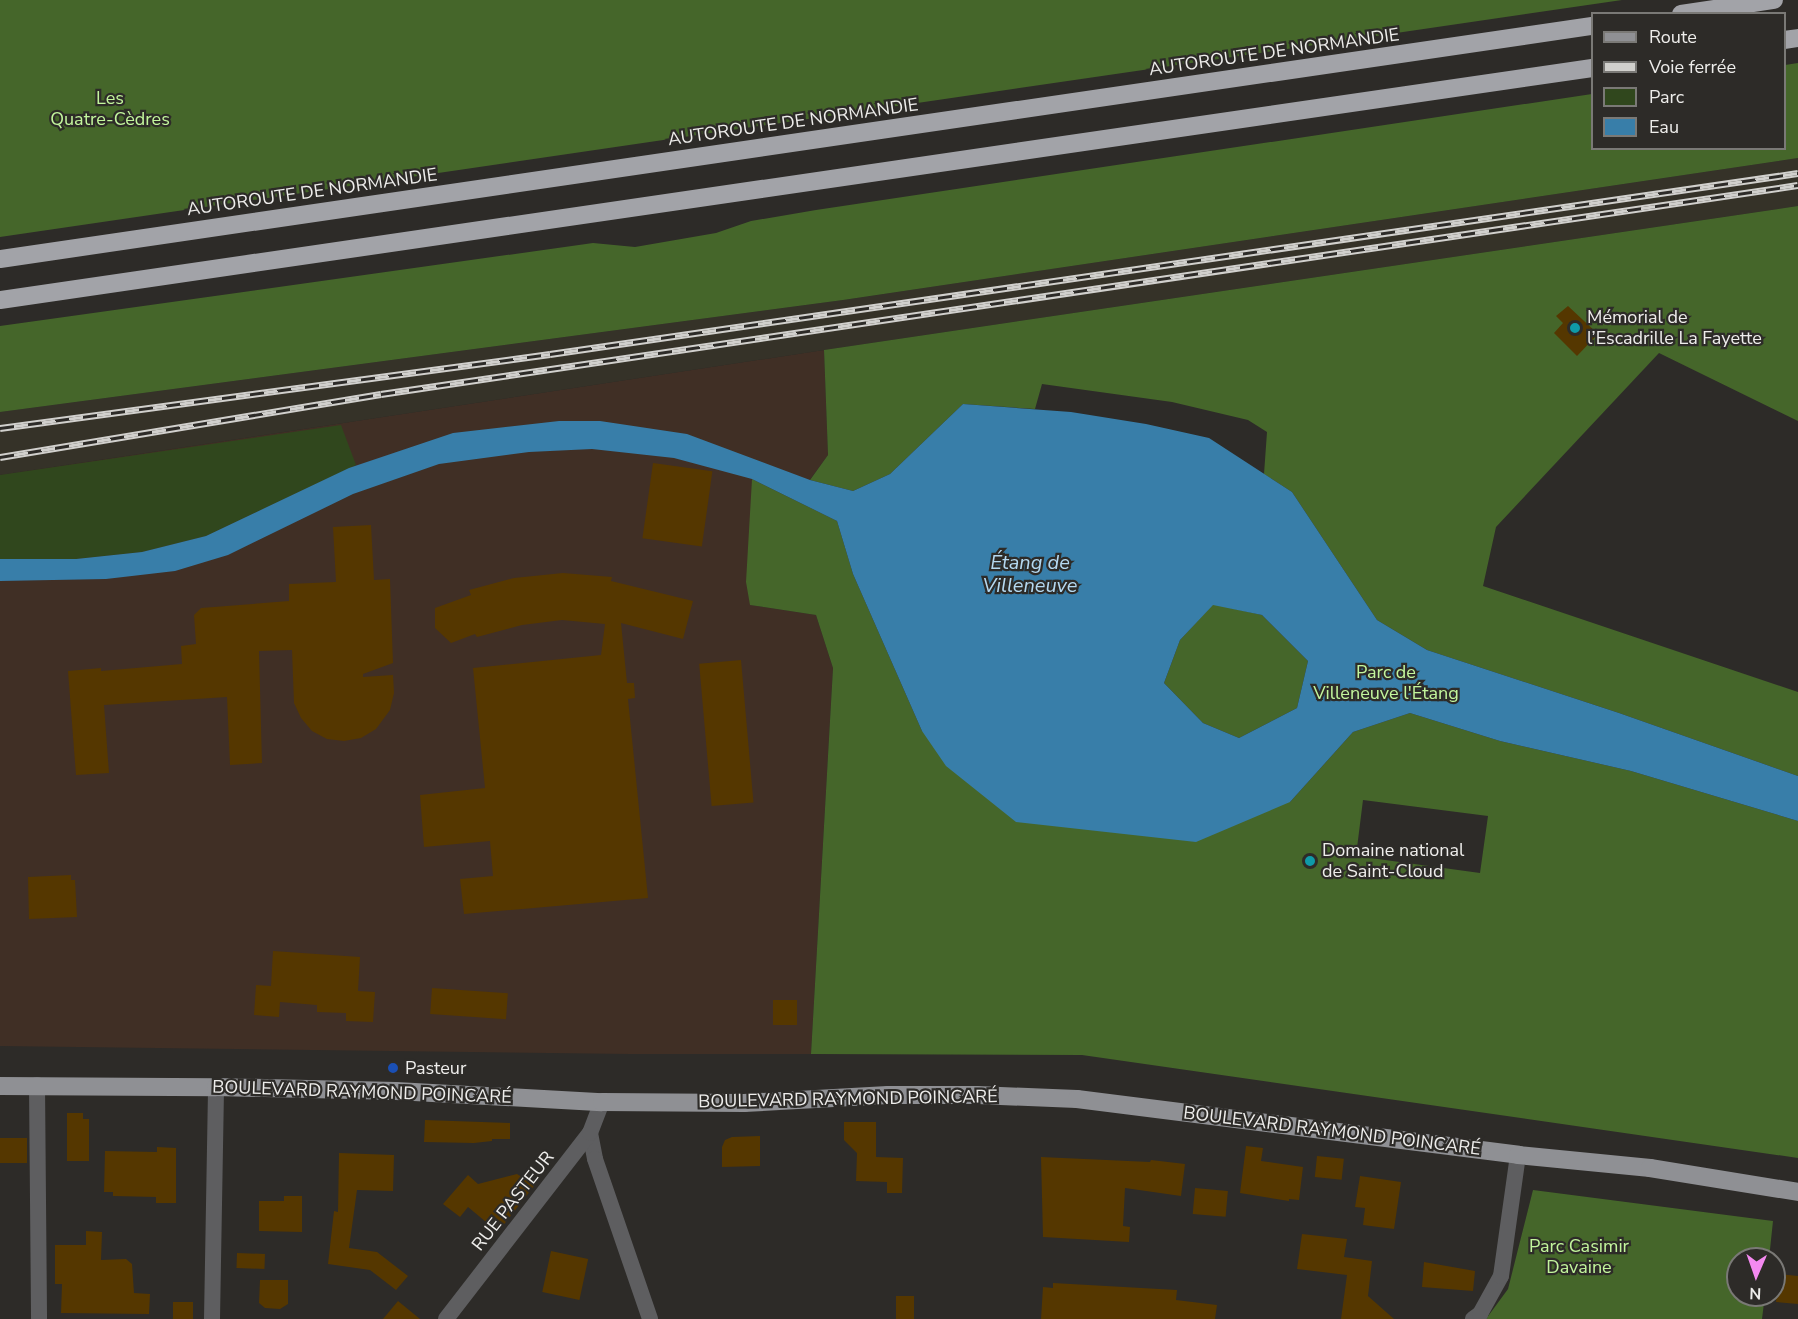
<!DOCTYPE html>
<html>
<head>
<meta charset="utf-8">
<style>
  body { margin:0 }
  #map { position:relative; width:1798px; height:1319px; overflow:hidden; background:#2d2b28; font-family:"Nunito Sans",sans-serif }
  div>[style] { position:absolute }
  .commercial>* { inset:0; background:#402f25 }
  .built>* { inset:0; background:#353228 }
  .green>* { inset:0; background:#30471d }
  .forest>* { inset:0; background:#45662a }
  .water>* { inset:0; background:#387ea9 }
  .building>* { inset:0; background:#553700; transform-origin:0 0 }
  .street>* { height:16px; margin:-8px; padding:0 8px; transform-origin:8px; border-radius:8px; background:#5e5e60 }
  .primary>* { height:18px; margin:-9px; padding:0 9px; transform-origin:9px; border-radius:9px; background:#8f9094 }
  .highway>* { height:18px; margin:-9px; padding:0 9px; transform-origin:9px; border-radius:9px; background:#a2a3a8 }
  .rail>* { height:7px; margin-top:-3.5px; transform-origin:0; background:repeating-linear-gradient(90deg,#2d2b28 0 14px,#d1d0cd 0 28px); box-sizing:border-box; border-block:2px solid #d1d0cd }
  .dots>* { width:16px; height:16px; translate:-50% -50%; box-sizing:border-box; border:3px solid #2d2b28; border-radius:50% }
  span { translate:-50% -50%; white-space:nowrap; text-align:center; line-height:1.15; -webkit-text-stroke:4.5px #2d2b28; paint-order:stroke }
  .street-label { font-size:18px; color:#eeedeb }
  .park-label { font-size:18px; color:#c3f69d }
  .poi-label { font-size:18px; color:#eeedeb }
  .left { translate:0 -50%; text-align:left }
  .water-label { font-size:20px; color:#b5d9f1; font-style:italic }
  .legend { position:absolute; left:1591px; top:12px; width:195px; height:138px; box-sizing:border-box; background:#2d2b28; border:2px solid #7a7976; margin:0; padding:8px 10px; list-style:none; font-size:18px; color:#eeedeb }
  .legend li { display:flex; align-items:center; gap:12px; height:30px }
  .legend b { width:30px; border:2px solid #7a7976 }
  .north { position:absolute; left:1726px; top:1247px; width:60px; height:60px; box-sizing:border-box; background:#2d2b28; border:2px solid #7a7976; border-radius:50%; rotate:182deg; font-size:16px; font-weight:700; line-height:24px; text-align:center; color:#eeedeb }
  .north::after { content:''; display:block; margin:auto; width:21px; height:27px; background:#f489f0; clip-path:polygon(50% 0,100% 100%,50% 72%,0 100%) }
</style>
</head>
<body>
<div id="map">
  <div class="commercial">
    <div style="clip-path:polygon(824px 350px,828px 455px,795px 500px,752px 479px,751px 605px,816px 615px,833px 668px,811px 1054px,631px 1054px,0 1046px,0 475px)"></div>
  </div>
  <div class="built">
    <div style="clip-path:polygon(1798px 158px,1798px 206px,824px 350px,0 475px,0 412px,843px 300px)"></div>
  </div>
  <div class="green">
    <div style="clip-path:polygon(341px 425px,356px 465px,206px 536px,142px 552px,76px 559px,0 559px,0 475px)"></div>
  </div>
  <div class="forest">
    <div style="clip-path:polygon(0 0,1622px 0,0 237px)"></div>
    <div style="clip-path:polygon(1798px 63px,1798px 158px,843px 300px,0 412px,0 326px,593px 243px,635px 247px,716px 233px,751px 221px,816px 210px,1592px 94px,1592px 148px,1784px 148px,1785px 65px)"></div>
    <div style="clip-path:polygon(1798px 206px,1798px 421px,1659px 353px,1496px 527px,1483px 586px,1798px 692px,1798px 776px,1619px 713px,1427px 650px,1377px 620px,1292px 492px,1264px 474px,1267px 432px,1248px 420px,1172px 402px,1042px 384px,1035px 409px,963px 404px,890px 474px,853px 491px,810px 480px,828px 455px,824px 350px)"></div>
    <div style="clip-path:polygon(evenodd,752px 479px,837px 521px,853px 574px,922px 731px,1290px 802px,1353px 732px,1410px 713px,1500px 741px,1631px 771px,1798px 821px,1798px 1158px,1082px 1055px,811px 1054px,833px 668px,816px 615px,750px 605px,746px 582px,752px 479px,1363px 800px,1488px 816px,1480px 873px,1356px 856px,1363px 800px)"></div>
    <div style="clip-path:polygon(1213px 604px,1262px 615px,1308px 661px,1297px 708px,1239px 738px,1203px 723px,1164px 683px,1180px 640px)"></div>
    <div style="clip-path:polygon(1533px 1190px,1773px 1221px,1769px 1259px,1738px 1259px,1738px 1295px,1765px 1295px,1762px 1319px,1486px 1319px,1508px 1289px)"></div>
  </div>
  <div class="water">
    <div style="clip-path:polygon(evenodd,963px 404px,1071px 412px,1146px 424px,1209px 438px,1292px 492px,1377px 620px,1427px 650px,1619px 713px,1798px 776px,1798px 821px,1631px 771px,1500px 741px,1410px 713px,1353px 732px,1290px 802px,1196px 842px,1016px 822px,946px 766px,922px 731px,853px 574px,837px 521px,752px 479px,674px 458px,592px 449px,529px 452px,439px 464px,353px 494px,228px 555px,175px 571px,106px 579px,0 581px,0 559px,76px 559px,142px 552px,206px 536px,349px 468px,453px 433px,559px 421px,600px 421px,687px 434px,810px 480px,853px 491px,890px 474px,963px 404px,1213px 605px,1262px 615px,1308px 661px,1297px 708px,1239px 738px,1203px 723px,1164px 683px,1180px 640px,1213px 605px)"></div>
  </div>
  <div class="building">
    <div style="clip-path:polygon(1568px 306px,1598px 334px,1577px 356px,1554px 333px,1563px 323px,1556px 316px)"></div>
    <div style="left:653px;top:463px;width:60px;height:76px;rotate:8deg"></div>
    <div style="clip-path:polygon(371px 525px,374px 580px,390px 579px,393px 663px,363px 674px,363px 677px,393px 675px,394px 693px,390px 710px,376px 729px,361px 738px,344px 741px,327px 739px,312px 731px,301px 718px,294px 703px,292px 650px,259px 651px,262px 763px,230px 765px,227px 697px,104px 705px,109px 773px,76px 775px,68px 671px,101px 668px,101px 671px,182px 664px,181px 646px,196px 644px,194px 615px,201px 608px,289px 601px,289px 584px,336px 582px,333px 527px)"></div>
    <div style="clip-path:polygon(563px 573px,612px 577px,611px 581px,693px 601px,683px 639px,621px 623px,627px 683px,634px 683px,635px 698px,628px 699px,648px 898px,464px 914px,460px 879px,493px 876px,490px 841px,424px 847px,420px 795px,485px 788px,473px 668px,601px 655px,605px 624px,562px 620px,522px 625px,477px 637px,475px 634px,451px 643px,435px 628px,435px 608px,471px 595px,469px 590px,514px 578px)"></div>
    <div style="left:741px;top:660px;width:143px;height:42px;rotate:85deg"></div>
    <div style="clip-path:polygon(71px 875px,71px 880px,75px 880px,77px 917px,29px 919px,28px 877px)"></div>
    <div style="clip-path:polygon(273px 951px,360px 957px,358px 991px,375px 992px,373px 1022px,346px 1021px,346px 1013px,317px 1012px,317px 1005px,280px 1002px,279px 1017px,254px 1015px,256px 985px,271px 986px)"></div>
    <div style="left:432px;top:988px;width:76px;height:26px;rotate:4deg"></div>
    <div style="left:797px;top:1000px;width:25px;height:24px;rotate:90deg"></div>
    <div style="clip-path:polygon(67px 1113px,83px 1113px,83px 1119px,89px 1119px,89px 1161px,67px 1161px)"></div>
    <div style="clip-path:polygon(425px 1120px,510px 1123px,510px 1139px,492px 1139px,492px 1141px,474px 1143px,424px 1142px)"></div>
    <div style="clip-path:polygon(844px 1122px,876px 1122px,876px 1157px,903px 1158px,902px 1193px,887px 1193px,887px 1182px,856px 1181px,857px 1153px,844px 1140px)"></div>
    <div style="clip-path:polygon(760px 1136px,760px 1166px,722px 1167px,722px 1147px,725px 1140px,732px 1137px)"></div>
    <div style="left:0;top:1138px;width:27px;height:25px"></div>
    <div style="clip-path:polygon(1246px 1146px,1263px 1148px,1261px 1161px,1303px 1167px,1299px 1200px,1289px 1199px,1289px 1201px,1240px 1193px)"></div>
    <div style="clip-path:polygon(157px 1147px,176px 1148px,176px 1203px,156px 1203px,156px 1197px,113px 1196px,113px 1192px,104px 1192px,105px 1151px,157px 1152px)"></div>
    <div style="clip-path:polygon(339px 1153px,394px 1155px,393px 1191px,357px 1190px,349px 1248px,377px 1252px,408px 1276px,396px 1290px,370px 1270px,328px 1264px,334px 1211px,338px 1212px)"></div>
    <div style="left:1317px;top:1156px;width:27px;height:21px;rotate:6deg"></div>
    <div style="clip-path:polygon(1041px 1157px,1150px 1162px,1151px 1160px,1185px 1164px,1181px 1196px,1125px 1188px,1123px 1226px,1130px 1227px,1129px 1242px,1043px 1237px)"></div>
    <div style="clip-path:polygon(517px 1174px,535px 1185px,498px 1232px,468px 1207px,460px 1217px,443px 1204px,468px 1175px,478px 1184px)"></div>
    <div style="clip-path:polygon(1360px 1176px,1401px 1182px,1394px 1229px,1363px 1225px,1365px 1208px,1355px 1207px)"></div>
    <div style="left:1195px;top:1188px;width:33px;height:26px;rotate:5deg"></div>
    <div style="clip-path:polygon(284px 1196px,302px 1196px,302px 1232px,259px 1231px,259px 1201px,284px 1201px)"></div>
    <div style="clip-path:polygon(86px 1231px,102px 1232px,101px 1260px,126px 1259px,132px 1264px,134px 1293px,150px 1294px,149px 1314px,61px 1313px,62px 1284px,55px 1284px,55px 1245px,86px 1245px)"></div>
    <div style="clip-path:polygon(1302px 1234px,1347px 1239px,1344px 1257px,1372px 1261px,1368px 1296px,1394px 1319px,1341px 1319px,1347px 1275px,1297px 1269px)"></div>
    <div style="left:551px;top:1251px;width:38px;height:42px;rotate:12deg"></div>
    <div style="left:237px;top:1253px;width:28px;height:15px;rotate:2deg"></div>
    <div style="clip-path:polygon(1424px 1262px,1475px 1271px,1473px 1291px,1422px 1287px)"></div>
    <div style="clip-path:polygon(1779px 1274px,1798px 1276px,1798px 1304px,1776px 1302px)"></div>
    <div style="clip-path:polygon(260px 1280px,288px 1280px,288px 1304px,280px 1309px,265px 1308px,259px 1303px)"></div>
    <div style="clip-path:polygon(1053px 1283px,1177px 1290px,1176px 1300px,1217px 1305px,1215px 1319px,1041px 1319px,1043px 1287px,1053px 1288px)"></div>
    <div style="left:896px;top:1296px;width:18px;height:23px"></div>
    <div style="clip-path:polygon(398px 1301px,420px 1319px,383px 1319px)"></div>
    <div style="left:173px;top:1302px;width:20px;height:17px"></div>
  </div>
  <div class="street">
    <div style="left:37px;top:1085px;width:234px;rotate:89.5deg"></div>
    <div style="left:590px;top:1133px;width:26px;rotate:79deg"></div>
    <div style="left:595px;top:1159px;width:169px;rotate:71deg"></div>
    <div style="left:212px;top:1319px;width:232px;rotate:-89deg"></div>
    <div style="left:446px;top:1319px;width:235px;rotate:-52.3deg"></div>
    <div style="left:590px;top:1133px;width:33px;rotate:-69deg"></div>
    <div style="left:1473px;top:1319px;width:9px;rotate:-36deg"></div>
    <div style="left:1480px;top:1314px;width:43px;rotate:-61.1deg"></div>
    <div style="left:1501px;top:1276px;width:122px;rotate:-82deg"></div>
  </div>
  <div class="primary">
    <div style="left:0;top:1086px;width:216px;rotate:0.3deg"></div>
    <div style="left:216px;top:1087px;width:180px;rotate:1.3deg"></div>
    <div style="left:396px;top:1091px;width:206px;rotate:3.1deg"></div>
    <div style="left:602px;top:1102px;width:142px;rotate:0.4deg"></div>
    <div style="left:744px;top:1103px;width:144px;rotate:-3.2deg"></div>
    <div style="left:888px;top:1095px;width:89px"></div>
    <div style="left:977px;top:1095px;width:100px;rotate:2.3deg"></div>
    <div style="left:1077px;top:1099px;width:445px;rotate:7.2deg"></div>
    <div style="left:1518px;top:1155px;width:133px;rotate:5.6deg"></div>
    <div style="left:1650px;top:1168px;width:150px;rotate:9.2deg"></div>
  </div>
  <div class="highway">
    <div style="left:1681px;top:14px;width:94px;rotate:-8.6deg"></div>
    <div style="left:1784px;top:40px;width:14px;rotate:-8deg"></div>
    <div style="left:0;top:259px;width:1609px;rotate:-8.33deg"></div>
    <div style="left:0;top:300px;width:1609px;rotate:-8.29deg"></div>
  </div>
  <div class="rail">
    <div style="left:0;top:428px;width:555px;rotate:-7.66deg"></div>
    <div style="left:550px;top:354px;width:1261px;rotate:-8.25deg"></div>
    <div style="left:0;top:457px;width:386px;rotate:-9.4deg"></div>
    <div style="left:381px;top:394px;width:1432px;rotate:-8.39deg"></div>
  </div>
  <div class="dots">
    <div style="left:1575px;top:328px;background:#0f9aa8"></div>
    <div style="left:1310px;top:861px;background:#0f9aa8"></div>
    <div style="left:393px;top:1068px;background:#1a4fb4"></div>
  </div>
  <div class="street-label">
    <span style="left:1274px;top:52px;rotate:-8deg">AUTOROUTE DE NORMANDIE</span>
    <span style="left:793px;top:122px;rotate:-8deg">AUTOROUTE DE NORMANDIE</span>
    <span style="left:312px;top:192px;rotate:-8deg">AUTOROUTE DE NORMANDIE</span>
    <span style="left:362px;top:1092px;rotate:2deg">BOULEVARD RAYMOND POINCARÉ</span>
    <span style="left:848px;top:1099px;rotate:-1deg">BOULEVARD RAYMOND POINCARÉ</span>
    <span style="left:1332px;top:1131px;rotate:7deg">BOULEVARD RAYMOND POINCARÉ</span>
    <span style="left:513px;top:1201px;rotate:-52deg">RUE PASTEUR</span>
  </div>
  <div class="park-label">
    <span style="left:110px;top:109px">Les<br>Quatre-Cèdres</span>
    <span style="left:1386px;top:683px">Parc de<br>Villeneuve l'Étang</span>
    <span style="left:1579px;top:1257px">Parc Casimir<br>Davaine</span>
  </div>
  <div class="poi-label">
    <span class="left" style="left:1587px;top:328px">Mémorial de<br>l’Escadrille La Fayette</span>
    <span class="left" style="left:1322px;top:861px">Domaine national<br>de Saint-Cloud</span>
    <span class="left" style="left:405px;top:1068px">Pasteur</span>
  </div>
  <div class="water-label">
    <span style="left:1030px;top:574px">Étang de<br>Villeneuve</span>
  </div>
  <ul class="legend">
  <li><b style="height:8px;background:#8f9094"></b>Route</li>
  <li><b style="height:8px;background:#d1d0cd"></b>Voie ferrée</li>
  <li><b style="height:16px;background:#30471d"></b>Parc</li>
  <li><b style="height:16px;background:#387ea9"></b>Eau</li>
  </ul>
  <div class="north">N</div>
</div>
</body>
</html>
